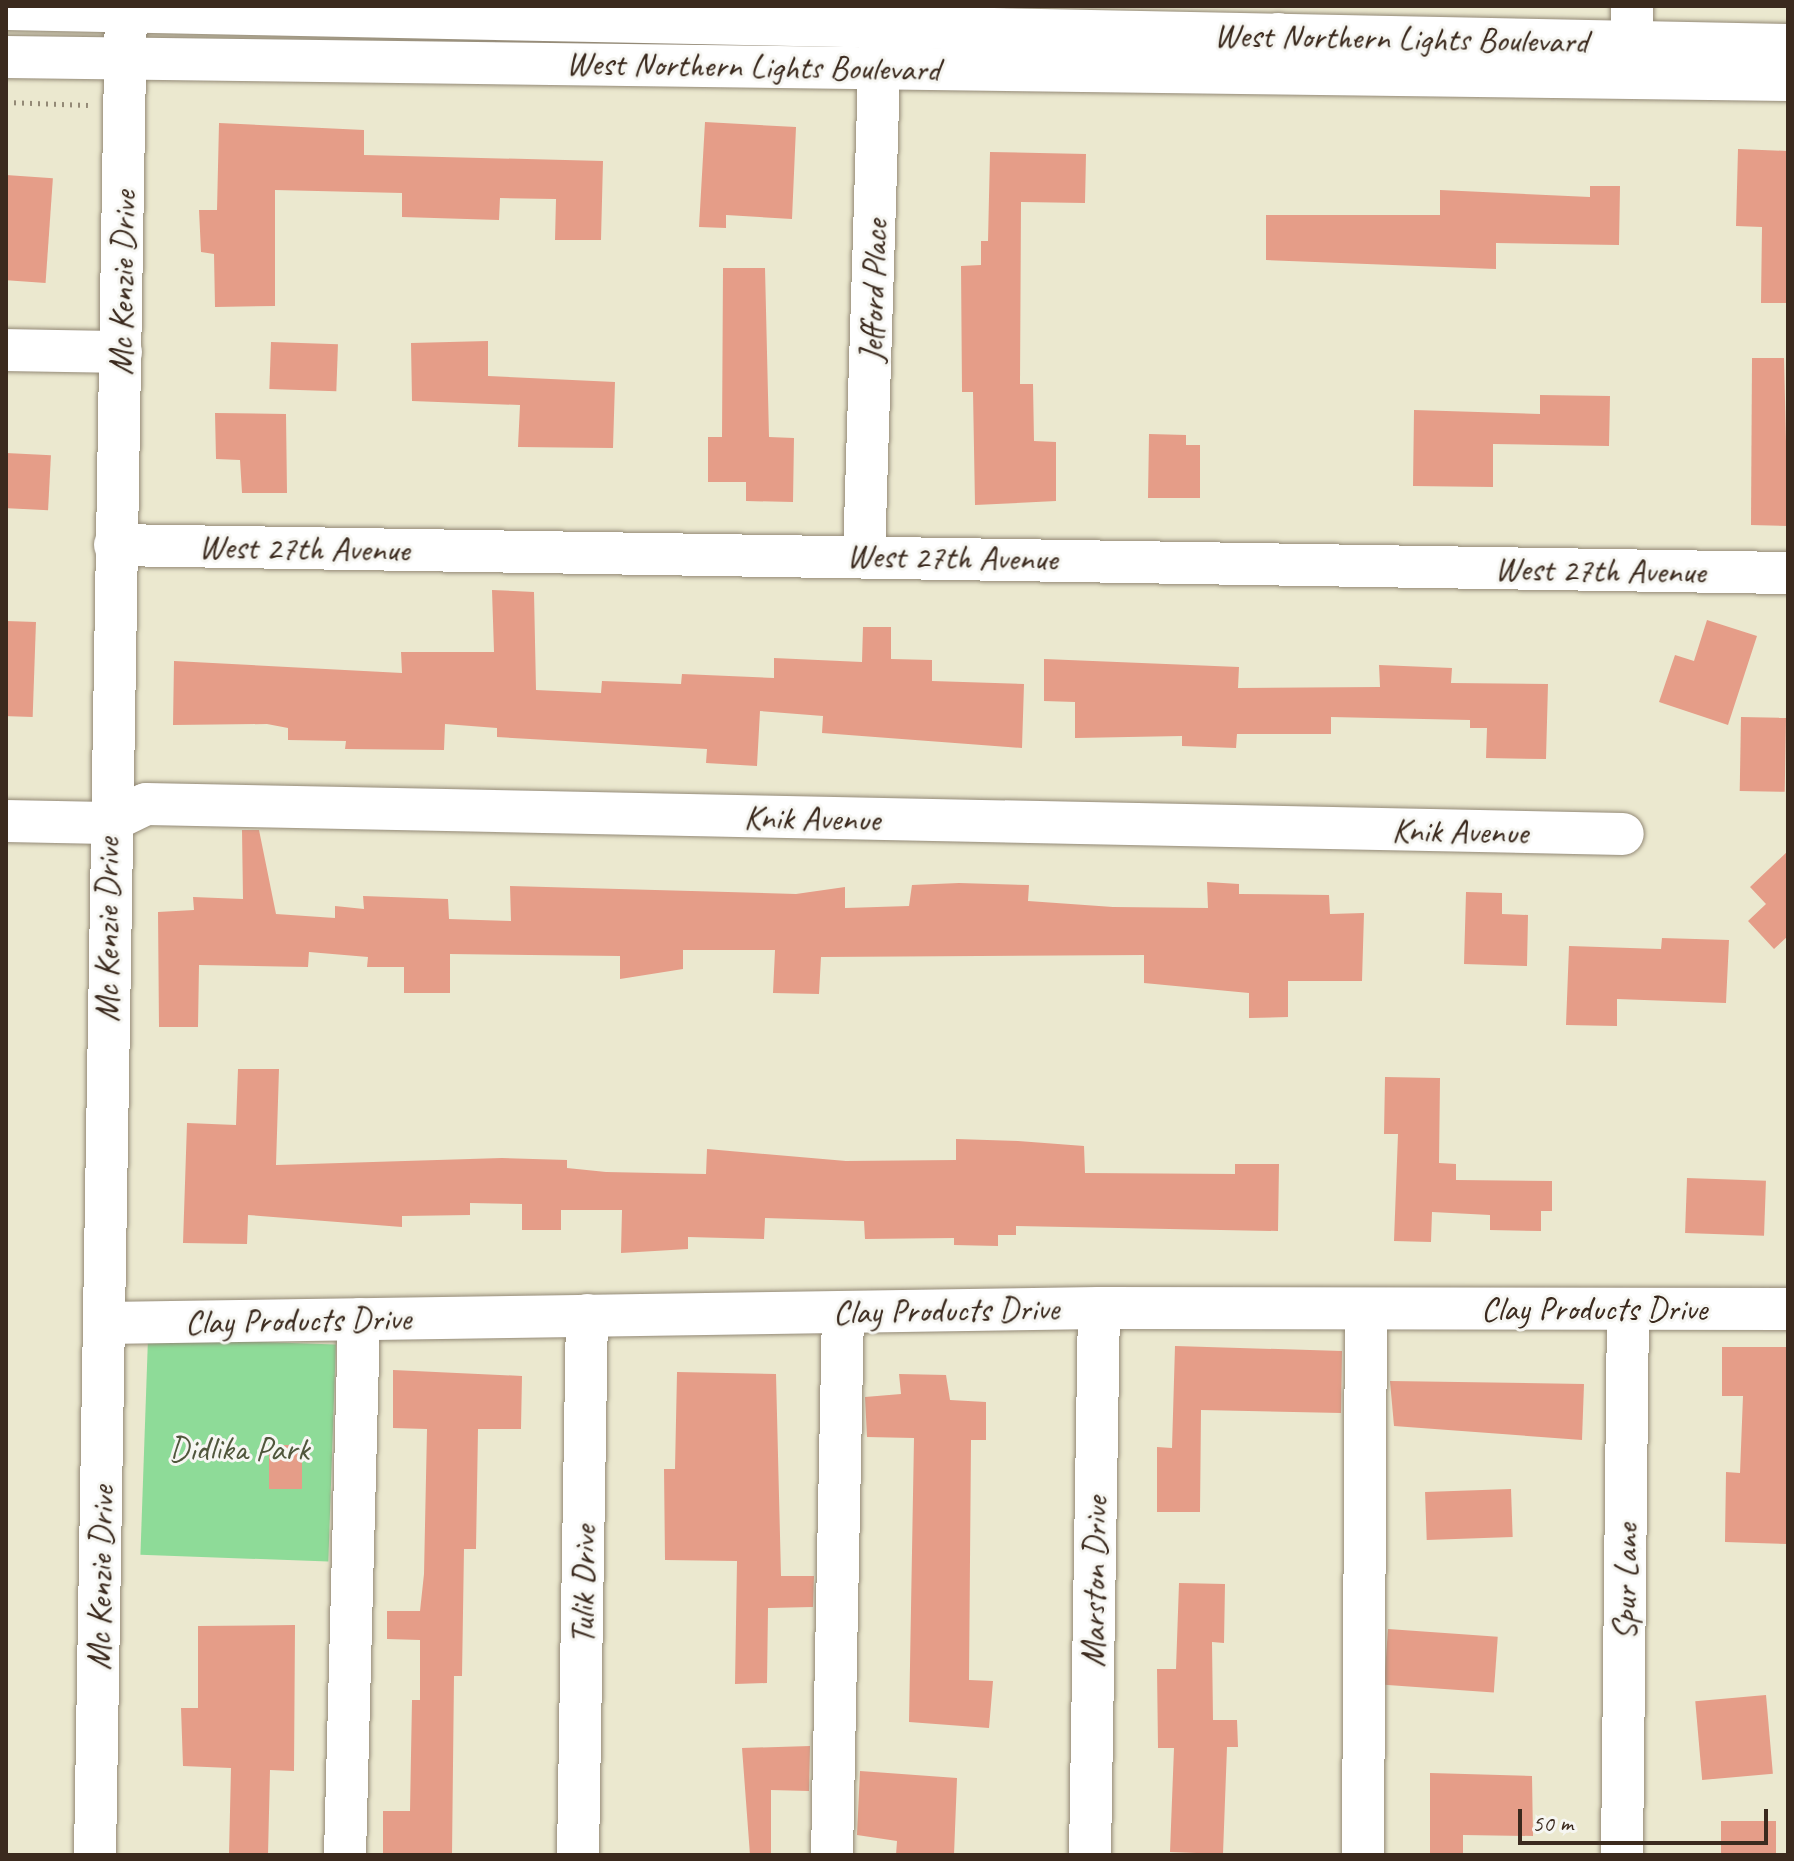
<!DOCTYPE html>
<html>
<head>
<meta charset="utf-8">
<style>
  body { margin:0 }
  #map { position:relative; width:1794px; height:1861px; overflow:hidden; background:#ebe8cf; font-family:Caveat,sans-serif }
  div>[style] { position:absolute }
  .green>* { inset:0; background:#8edb98; transform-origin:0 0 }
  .building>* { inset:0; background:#e59d88; transform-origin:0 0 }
  .path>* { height:5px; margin-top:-2.5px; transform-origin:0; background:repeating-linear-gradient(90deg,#938976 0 2px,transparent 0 8px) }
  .roads { filter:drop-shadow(0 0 2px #938976) drop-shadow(0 0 2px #938976) }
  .minor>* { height:42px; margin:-21px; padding:0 21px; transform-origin:21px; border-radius:21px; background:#fff }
  .major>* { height:44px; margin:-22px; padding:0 22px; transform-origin:22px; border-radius:22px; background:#fff }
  span { translate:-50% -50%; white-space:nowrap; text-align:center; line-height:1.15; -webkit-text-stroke:6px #f6f6f2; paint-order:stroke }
  .street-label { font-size:34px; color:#3b2a1e }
  .park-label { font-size:34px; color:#50563c }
  .frame { position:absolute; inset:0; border:8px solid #3b2a1e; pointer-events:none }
  .scale { position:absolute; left:1518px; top:1809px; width:250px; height:36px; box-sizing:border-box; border:4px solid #3b2a1e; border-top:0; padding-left:10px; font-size:24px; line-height:28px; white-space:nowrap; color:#3b2a1e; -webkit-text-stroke:6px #f6f6f2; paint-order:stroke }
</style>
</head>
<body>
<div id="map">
  <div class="green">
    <div style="left:148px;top:1338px;width:188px;height:217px;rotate:2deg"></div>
  </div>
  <div class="building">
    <div style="clip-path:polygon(705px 122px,796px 127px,792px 219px,726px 215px,726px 228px,699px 227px)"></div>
    <div style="clip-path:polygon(219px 123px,364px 130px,364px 155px,603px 161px,601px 240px,555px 240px,556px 199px,500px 198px,499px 220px,402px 217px,402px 193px,275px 190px,275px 306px,215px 307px,214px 254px,201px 252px,199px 210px,217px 210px)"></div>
    <div style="clip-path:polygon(1738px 149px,1788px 151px,1788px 303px,1761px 303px,1762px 227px,1736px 226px)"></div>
    <div style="clip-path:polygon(990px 152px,1086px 154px,1085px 203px,1021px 202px,1020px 384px,1033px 384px,1034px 441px,1056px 442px,1056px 501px,975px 505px,973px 392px,962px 392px,961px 266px,981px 265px,981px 241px,988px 241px)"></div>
    <div style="left:6px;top:175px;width:47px;height:105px;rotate:4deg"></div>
    <div style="clip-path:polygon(1590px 186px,1620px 186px,1619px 245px,1496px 243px,1496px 269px,1266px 260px,1266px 215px,1440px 215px,1440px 190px,1590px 197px)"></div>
    <div style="clip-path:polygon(723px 268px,765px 268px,769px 437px,794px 438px,793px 502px,746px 501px,746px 482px,708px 482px,708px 437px,722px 437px)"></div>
    <div style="clip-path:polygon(488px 341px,488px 376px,615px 382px,613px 448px,518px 447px,520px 405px,412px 401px,411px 343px)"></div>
    <div style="left:271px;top:342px;width:67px;height:47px;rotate:2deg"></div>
    <div style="clip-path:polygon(1752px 358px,1784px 358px,1788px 526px,1751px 525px)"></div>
    <div style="clip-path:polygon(1540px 395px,1610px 396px,1609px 446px,1493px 444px,1493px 487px,1413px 486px,1414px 410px,1540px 414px)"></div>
    <div style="clip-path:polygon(215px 413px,286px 414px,287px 493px,242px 493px,240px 460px,216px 459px)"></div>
    <div style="clip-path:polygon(1149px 434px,1186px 435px,1186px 445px,1200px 445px,1200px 498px,1148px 498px)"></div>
    <div style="left:6px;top:453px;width:45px;height:55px;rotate:3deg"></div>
    <div style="clip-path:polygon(492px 590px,534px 592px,536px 690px,601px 693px,602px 681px,681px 684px,682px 674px,774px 678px,774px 658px,862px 662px,863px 627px,891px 627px,891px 659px,932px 660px,932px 681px,1024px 684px,1022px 748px,822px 733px,823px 716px,760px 711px,757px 766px,706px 763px,707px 749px,497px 737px,497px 728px,445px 724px,444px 750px,345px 749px,346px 741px,288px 740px,288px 728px,267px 724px,173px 725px,174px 661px,402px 673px,401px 652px,494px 652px)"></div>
    <div style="clip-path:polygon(1707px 620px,1757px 636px,1728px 725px,1659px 702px,1675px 655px,1694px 661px)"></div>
    <div style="left:6px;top:621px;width:30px;height:95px;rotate:2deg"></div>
    <div style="clip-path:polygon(1044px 659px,1239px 667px,1238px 688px,1380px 687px,1379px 665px,1452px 668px,1451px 683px,1548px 684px,1546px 759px,1486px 758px,1487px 728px,1470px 728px,1470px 720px,1331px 717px,1331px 734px,1237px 734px,1236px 748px,1182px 746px,1182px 736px,1075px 738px,1075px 702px,1044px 701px)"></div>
    <div style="left:1741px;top:717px;width:45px;height:74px;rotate:1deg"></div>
    <div style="clip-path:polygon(242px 830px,259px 830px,276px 914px,335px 918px,335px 906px,364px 909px,363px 896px,448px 899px,449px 919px,511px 921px,510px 886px,796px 894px,845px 887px,845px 908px,909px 906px,912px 885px,959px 883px,1029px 885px,1028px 901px,1113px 907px,1208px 908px,1207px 882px,1239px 884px,1239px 894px,1329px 895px,1330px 914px,1364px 913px,1362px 981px,1288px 981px,1288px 1017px,1249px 1018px,1249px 993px,1144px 983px,1144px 955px,821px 957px,819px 994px,773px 993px,775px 950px,683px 950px,683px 969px,620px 979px,620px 956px,450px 954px,450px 993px,404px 993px,404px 967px,367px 967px,368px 957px,309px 952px,308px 967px,199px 965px,198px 1027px,159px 1027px,158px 912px,194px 910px,193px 897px,243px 899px)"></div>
    <div style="clip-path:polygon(1788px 851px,1788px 936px,1774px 949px,1748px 921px,1766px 904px,1750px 887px)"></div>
    <div style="clip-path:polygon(1466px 892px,1502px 893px,1502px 914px,1528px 915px,1527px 966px,1464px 964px)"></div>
    <div style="clip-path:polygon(1662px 938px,1729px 940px,1726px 1003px,1617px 999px,1617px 1026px,1566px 1025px,1569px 946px,1661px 949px)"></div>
    <div style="clip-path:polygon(238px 1069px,279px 1069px,276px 1165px,502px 1158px,567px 1160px,567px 1168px,606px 1172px,706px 1174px,707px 1149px,846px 1161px,956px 1160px,956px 1139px,1018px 1141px,1084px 1146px,1085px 1173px,1235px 1174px,1235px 1164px,1279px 1164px,1278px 1231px,1016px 1226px,1016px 1235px,998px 1235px,998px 1246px,954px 1245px,954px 1238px,865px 1239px,864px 1221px,765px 1218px,764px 1239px,688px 1237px,688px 1249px,621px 1253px,622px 1210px,561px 1210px,561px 1230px,522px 1230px,522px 1204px,470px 1203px,470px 1215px,402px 1216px,402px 1227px,248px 1215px,247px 1244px,183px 1243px,187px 1123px,236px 1125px)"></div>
    <div style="clip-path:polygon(1385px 1077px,1440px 1078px,1439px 1163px,1456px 1164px,1456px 1180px,1552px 1181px,1552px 1211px,1541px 1211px,1541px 1231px,1490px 1230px,1490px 1215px,1432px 1212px,1431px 1242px,1394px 1241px,1398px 1134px,1384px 1134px)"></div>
    <div style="left:1687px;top:1178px;width:79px;height:55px;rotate:2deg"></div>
    <div style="clip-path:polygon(1175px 1346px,1342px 1351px,1341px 1413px,1201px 1410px,1200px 1512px,1157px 1512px,1157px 1447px,1172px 1448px)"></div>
    <div style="clip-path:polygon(1722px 1347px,1786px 1347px,1787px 1544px,1725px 1542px,1726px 1472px,1740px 1473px,1743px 1396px,1722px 1396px)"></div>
    <div style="clip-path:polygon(393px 1370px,522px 1376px,521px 1429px,478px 1429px,476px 1549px,464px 1549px,462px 1676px,454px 1676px,452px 1855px,383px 1855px,383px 1811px,410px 1811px,412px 1700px,420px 1700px,420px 1640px,387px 1639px,387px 1611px,420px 1611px,424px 1574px,427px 1429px,393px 1428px)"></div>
    <div style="clip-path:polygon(677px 1372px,776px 1374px,781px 1576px,814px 1576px,813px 1607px,768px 1608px,767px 1683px,735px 1684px,737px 1561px,665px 1560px,664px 1469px,675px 1469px)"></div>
    <div style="clip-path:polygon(899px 1374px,946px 1375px,950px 1400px,986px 1402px,986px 1440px,971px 1440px,969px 1680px,993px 1681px,989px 1728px,909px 1722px,914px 1438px,867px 1437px,865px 1397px,901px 1394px)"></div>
    <div style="clip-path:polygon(1390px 1381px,1584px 1384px,1582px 1440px,1394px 1426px)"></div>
    <div style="left:269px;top:1445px;width:33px;height:44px"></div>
    <div style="left:1511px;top:1489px;width:48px;height:86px;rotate:88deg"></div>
    <div style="clip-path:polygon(1179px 1583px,1225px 1584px,1224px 1643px,1212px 1642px,1213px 1720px,1237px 1720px,1238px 1747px,1227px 1747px,1223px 1854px,1170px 1852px,1174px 1748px,1158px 1748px,1157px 1669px,1176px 1669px)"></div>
    <div style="clip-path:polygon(295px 1625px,294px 1771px,270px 1770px,268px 1855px,229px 1855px,231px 1768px,183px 1766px,181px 1708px,198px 1708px,198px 1626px)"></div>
    <div style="left:1388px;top:1629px;width:110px;height:56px;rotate:4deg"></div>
    <div style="left:1766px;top:1695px;width:79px;height:71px;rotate:85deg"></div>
    <div style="clip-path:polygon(810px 1746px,809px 1791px,771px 1790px,771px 1855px,750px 1855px,742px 1748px)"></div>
    <div style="clip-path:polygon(860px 1771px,957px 1778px,954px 1855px,896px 1855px,897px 1841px,857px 1835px)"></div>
    <div style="clip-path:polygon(1430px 1773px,1532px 1776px,1533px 1836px,1463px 1835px,1463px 1855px,1430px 1855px)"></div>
    <div style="left:1721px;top:1821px;width:55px;height:34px"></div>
  </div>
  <div class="path">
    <div style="left:6px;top:102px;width:82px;rotate:2.1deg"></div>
  </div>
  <div class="roads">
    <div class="minor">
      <div style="left:1632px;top:6px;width:36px;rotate:90deg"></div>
      <div style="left:6px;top:9px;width:1782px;rotate:1.16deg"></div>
      <div style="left:6px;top:57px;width:1782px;rotate:0.74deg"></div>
      <div style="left:6px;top:350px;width:115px;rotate:1deg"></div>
      <div style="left:115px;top:545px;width:1673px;rotate:0.96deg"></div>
      <div style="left:864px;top:556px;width:515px;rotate:-88.22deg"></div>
      <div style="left:6px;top:821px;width:101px;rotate:1.1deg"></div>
      <div style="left:107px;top:823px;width:43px;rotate:-26deg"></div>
      <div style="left:146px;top:804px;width:1477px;rotate:1.16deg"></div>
      <div style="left:104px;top:1323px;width:995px;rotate:-0.86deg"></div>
      <div style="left:1099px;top:1308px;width:689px;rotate:0.08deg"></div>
      <div style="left:95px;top:1855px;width:1849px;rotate:-89.04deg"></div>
      <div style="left:345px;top:1855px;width:536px;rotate:-88.5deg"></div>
      <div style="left:578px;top:1855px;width:540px;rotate:-89.05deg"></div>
      <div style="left:832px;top:1855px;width:543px;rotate:-88.84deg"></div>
      <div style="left:1090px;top:1855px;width:547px;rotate:-89.06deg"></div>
      <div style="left:1363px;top:1855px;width:546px;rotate:-89.69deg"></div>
      <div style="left:1622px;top:1855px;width:546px;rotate:-89.37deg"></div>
    </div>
    <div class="major">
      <div style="left:1277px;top:72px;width:37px;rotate:-88deg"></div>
    </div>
  </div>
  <div class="street-label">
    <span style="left:1401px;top:38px;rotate:1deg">West Northern Lights Boulevard</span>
    <span style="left:753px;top:66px;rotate:1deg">West Northern Lights Boulevard</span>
    <span style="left:122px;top:283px;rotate:-89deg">Mc Kenzie Drive</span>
    <span style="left:873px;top:291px;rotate:-88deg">Jefford Place</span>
    <span style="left:304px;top:548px;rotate:1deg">West 27th Avenue</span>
    <span style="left:952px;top:557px;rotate:1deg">West 27th Avenue</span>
    <span style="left:1600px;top:570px;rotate:1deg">West 27th Avenue</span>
    <span style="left:812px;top:818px;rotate:1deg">Knik Avenue</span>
    <span style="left:1460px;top:831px;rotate:1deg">Knik Avenue</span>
    <span style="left:107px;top:930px;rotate:-90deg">Mc Kenzie Drive</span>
    <span style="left:1594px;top:1309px">Clay Products Drive</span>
    <span style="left:946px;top:1310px;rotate:-1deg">Clay Products Drive</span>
    <span style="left:298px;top:1320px;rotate:-1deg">Clay Products Drive</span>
    <span style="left:100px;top:1578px;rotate:-89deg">Mc Kenzie Drive</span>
    <span style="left:1094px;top:1582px;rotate:-89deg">Marston Drive</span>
    <span style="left:1625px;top:1582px;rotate:-89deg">Spur Lane</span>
    <span style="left:583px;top:1585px;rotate:-89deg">Tulik Drive</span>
  </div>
  <div class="park-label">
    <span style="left:239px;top:1449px">Didlika Park</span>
  </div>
  <div class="frame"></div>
  <div class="scale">50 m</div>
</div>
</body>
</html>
